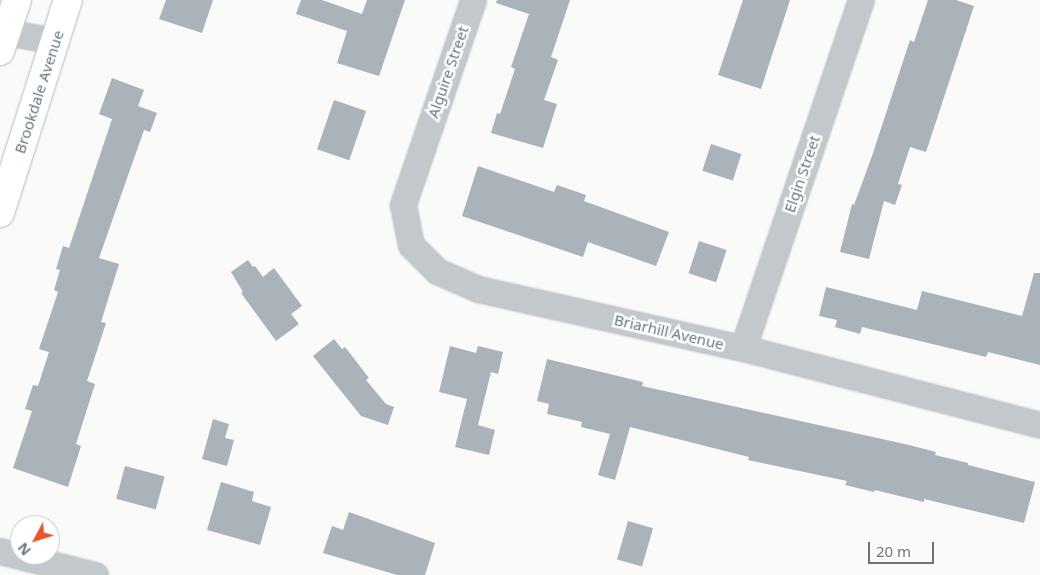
<!DOCTYPE html>
<html>
<head>
<meta charset="utf-8">
<style>
  body { margin:0 }
  #map { position:relative; width:1040px; height:575px; overflow:hidden; background:#fafaf8; font-family:"Noto Sans",sans-serif }
  div>[style] { position:absolute }
  .building>* { inset:0; background:#aab3b9; transform-origin:0 0 }
  .roads { filter:drop-shadow(0 0 1px #b5babe) drop-shadow(0 0 1px #b5babe) }
  .minor>* { height:25px; margin:-12.5px; padding:0 12.5px; transform-origin:12.5px; border-radius:12.5px; background:#c3c8cc }
  .major>* { height:28px; margin:-14px; padding:0 14px; transform-origin:14px; border-radius:14px; background:#fff }
  span { translate:-50% -50%; white-space:nowrap; text-align:center; line-height:1.15; -webkit-text-stroke:5px #fff; paint-order:stroke }
  .street-label { font-size:15px; color:#657683 }
  .north { position:absolute; left:10px; top:515px; width:50px; height:50px; box-sizing:border-box; background:#fff; border:1px solid #c1c8cd; border-radius:50%; rotate:230deg; font-size:14px; font-weight:700; line-height:20px; text-align:center; color:#657683 }
  .north::after { content:''; display:block; margin:auto; width:18px; height:22px; background:#e4572e; clip-path:polygon(50% 0,100% 100%,50% 72%,0 100%) }
  .scale { position:absolute; left:868px; top:542px; width:66px; height:22px; box-sizing:border-box; border:2px solid #657683; border-top:0; padding-left:6px; font-size:15px; line-height:18px; white-space:nowrap; color:#657683; -webkit-text-stroke:4px #fff; paint-order:stroke }
</style>
</head>
<body>
<div id="map">
  <div class="building">
    <div style="clip-path:polygon(166px 0,213px 0,202px 33px,159px 19px)"></div>
    <div style="clip-path:polygon(301px 0,322px 0,362px 14px,367px 0,405px 0,379px 76px,337px 63px,347px 31px,296px 14px)"></div>
    <div style="clip-path:polygon(497px 0,570px 0,551px 57px,558px 60px,544px 100px,557px 104px,543px 148px,491px 133px,497px 113px,500px 114px,515px 69px,511px 67px,529px 14px,496px 3px)"></div>
    <div style="clip-path:polygon(743px 0,790px 0,761px 89px,718px 75px)"></div>
    <div style="clip-path:polygon(928px 0,956px 0,974px 6px,926px 152px,910px 147px,898px 184px,902px 185px,895px 205px,884px 201px,869px 259px,840px 252px,852px 204px,854px 205px,872px 156px,910px 40px,914px 42px)"></div>
    <div style="clip-path:polygon(112px 78px,144px 90px,138px 106px,157px 113px,150px 132px,144px 130px,99px 258px,119px 264px,101px 322px,106px 323px,87px 381px,95px 384px,76px 444px,81px 446px,68px 487px,13px 468px,32px 411px,25px 409px,33px 385px,38px 386px,49px 352px,39px 349px,58px 292px,54px 290px,60px 270px,56px 269px,63px 246px,69px 248px,112px 119px,99px 114px)"></div>
    <div style="left:334px;top:100px;width:34px;height:52px;rotate:19deg"></div>
    <div style="left:711px;top:144px;width:32px;height:28px;rotate:18deg"></div>
    <div style="clip-path:polygon(478px 166px,554px 192px,557px 185px,586px 195px,584px 201px,669px 232px,656px 266px,588px 242px,583px 257px,462px 216px)"></div>
    <div style="left:699px;top:241px;width:29px;height:34px;rotate:18deg"></div>
    <div style="clip-path:polygon(248px 260px,253px 267px,255px 266px,263px 277px,274px 268px,302px 306px,291px 314px,299px 324px,276px 341px,241px 293px,243px 292px,231px 272px)"></div>
    <div style="clip-path:polygon(1034px 273px,1040px 273px,1040px 365px,988px 352px,986px 357px,862px 327px,860px 334px,835px 327px,837px 320px,819px 316px,826px 287px,917px 310px,922px 291px,1022px 316px)"></div>
    <div style="clip-path:polygon(334px 339px,342px 349px,345px 347px,369px 378px,366px 380px,386px 404px,394px 407px,388px 425px,361px 416px,313px 356px)"></div>
    <div style="clip-path:polygon(450px 346px,476px 353px,478px 346px,503px 352px,498px 374px,491px 372px,478px 425px,495px 430px,489px 455px,455px 447px,467px 399px,439px 392px)"></div>
    <div style="clip-path:polygon(547px 359px,643px 382px,642px 386px,909px 445px,936px 452px,935px 455px,968px 463px,968px 465px,1035px 482px,1024px 523px,924px 499px,924px 502px,875px 490px,874px 492px,845px 485px,847px 481px,748px 460px,749px 457px,630px 427px,615px 480px,598px 475px,610px 434px,581px 427px,582px 422px,547px 414px,549px 404px,537px 401px)"></div>
    <div style="clip-path:polygon(213px 419px,229px 424px,225px 438px,234px 440px,227px 466px,202px 459px)"></div>
    <div style="left:125px;top:466px;width:41px;height:34px;rotate:15deg"></div>
    <div style="clip-path:polygon(221px 482px,254px 492px,252px 501px,271px 507px,260px 545px,207px 530px)"></div>
    <div style="clip-path:polygon(349px 512px,435px 543px,425px 575px,397px 575px,323px 553px,332px 526px,343px 530px)"></div>
    <div style="left:628px;top:521px;width:26px;height:40px;rotate:16deg"></div>
  </div>
  <div class="roads">
    <div class="minor">
      <div style="left:473px;top:0;width:217px;rotate:108.9deg"></div>
      <div style="left:403px;top:205px;width:41px;rotate:78.7deg"></div>
      <div style="left:411px;top:245px;width:37px;rotate:45deg"></div>
      <div style="left:437px;top:271px;width:45px;rotate:23.7deg"></div>
      <div style="left:478px;top:289px;width:271px;rotate:12.6deg"></div>
      <div style="left:743px;top:348px;width:307px;rotate:14.5deg"></div>
      <div style="left:0;top:31px;width:56px;rotate:10.3deg"></div>
      <div style="left:743px;top:348px;width:367px;rotate:-71.3deg"></div>
      <div style="left:0;top:551px;width:98px;rotate:14.2deg"></div>
    </div>
    <div class="major">
      <div style="left:0;top:51px;width:54px;rotate:-71.6deg"></div>
      <div style="left:0;top:213px;width:224px;rotate:-72.3deg"></div>
    </div>
  </div>
  <div class="street-label">
    <span style="left:448px;top:72px;rotate:-71deg">Alguire Street</span>
    <span style="left:39px;top:92px;rotate:-72deg">Brookdale Avenue</span>
    <span style="left:802px;top:174px;rotate:-71deg">Elgin Street</span>
    <span style="left:669px;top:332px;rotate:13deg">Briarhill Avenue</span>
  </div>
  <div class="north">N</div>
  <div class="scale">20 m</div>
</div>
</body>
</html>
